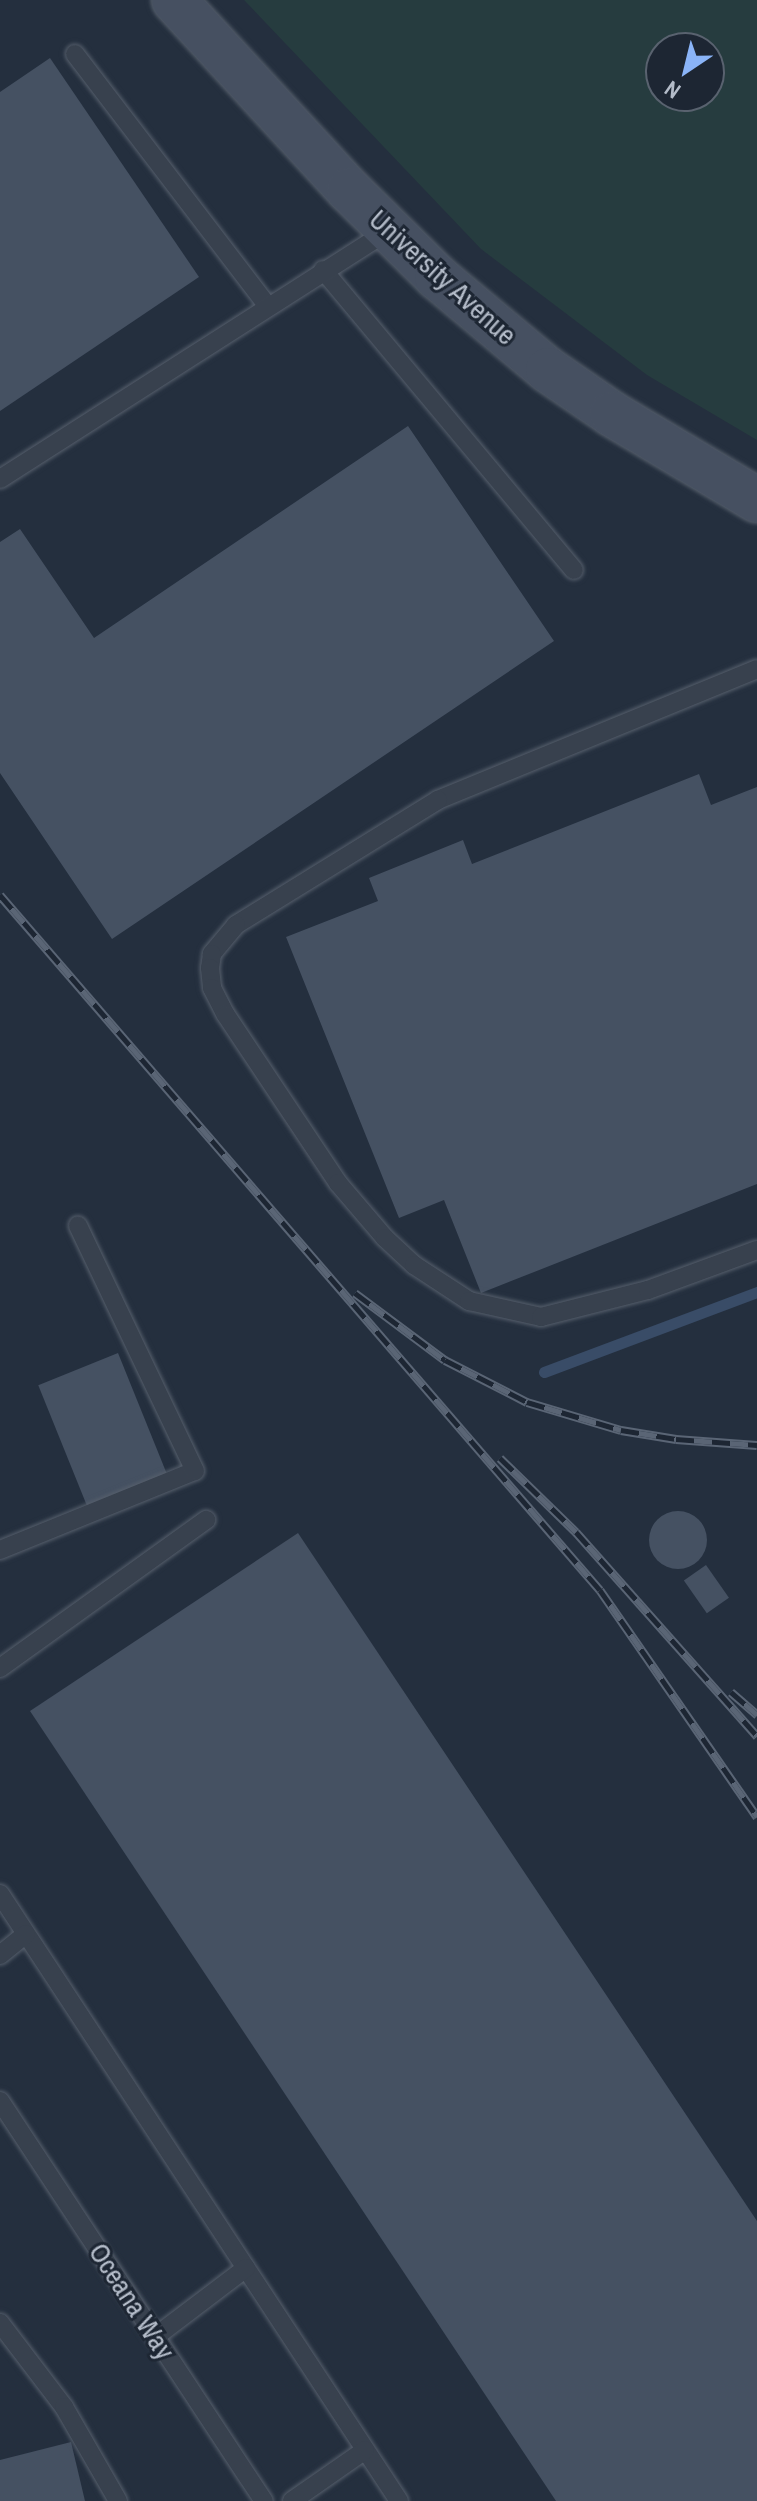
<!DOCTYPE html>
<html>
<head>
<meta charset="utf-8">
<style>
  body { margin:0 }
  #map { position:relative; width:757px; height:2501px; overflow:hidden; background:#242f3e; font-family:"Archivo Narrow",sans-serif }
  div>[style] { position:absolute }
  .green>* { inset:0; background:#263c3f }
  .stream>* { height:11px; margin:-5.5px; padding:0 5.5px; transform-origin:5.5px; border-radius:5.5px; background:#394c67 }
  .building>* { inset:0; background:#455162; transform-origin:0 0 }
  .round { border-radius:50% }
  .roads { filter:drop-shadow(0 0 2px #565f6c) drop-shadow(0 0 2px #565f6c) }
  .service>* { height:18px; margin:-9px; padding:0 9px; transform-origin:9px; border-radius:9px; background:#38414e }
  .secondary>* { height:44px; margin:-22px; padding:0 22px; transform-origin:22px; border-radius:22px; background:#465061 }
  .rail>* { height:9px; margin-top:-4.5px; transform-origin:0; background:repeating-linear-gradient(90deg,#1d2633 0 18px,#5a6575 0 36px); box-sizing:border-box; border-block:2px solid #5a6575 }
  span { translate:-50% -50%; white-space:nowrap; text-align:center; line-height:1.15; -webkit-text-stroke:6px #1d2633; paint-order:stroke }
  .street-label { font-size:28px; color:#b4bcc9 }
  .north { position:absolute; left:645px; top:32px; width:80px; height:80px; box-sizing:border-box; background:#1d2633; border:2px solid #59626f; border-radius:50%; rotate:215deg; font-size:22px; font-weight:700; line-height:32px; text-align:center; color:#b4bcc9 }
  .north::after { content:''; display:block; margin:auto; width:28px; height:36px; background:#8ab4f8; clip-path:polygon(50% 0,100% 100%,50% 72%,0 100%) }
</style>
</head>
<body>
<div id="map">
  <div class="green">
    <div style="clip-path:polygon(evenodd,244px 0,757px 0,757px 440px,647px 375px,481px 249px,244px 0,661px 48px,709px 48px,709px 96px,661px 96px,661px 48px)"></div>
  </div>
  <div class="stream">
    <div style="left:544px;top:1372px;width:228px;rotate:-20.6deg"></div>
  </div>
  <div class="building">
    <div style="clip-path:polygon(50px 58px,199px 277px,0 411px,0 92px)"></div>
    <div style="clip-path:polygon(408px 426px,554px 641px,112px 939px,0 773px,0 542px,20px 529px,94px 638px)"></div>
    <div style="clip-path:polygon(699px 774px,711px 805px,757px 787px,757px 1184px,481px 1293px,444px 1200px,399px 1218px,286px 937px,378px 901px,369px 878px,463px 840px,472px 864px)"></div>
    <div style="left:118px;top:1353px;width:130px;height:86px;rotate:68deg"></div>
    <div class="round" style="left:649px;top:1511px;width:58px;height:58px"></div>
    <div style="clip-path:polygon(298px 1533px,757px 2221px,757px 2501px,556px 2501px,30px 1711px)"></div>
    <div style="left:706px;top:1565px;width:40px;height:27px;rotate:55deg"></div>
    <div style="clip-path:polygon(71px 2442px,85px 2501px,0 2501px,0 2460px)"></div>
  </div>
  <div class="roads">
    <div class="service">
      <div style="left:75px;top:54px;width:317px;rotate:52.6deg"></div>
      <div style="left:323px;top:270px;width:391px;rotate:50.1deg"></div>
      <div style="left:0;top:479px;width:460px;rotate:-32.6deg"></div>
      <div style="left:757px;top:669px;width:345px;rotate:157.7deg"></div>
      <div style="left:438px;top:800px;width:238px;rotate:148.3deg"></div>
      <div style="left:236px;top:925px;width:38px;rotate:130deg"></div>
      <div style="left:212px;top:954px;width:14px;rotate:98deg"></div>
      <div style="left:210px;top:968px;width:20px;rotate:84deg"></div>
      <div style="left:212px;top:988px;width:30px;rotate:63deg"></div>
      <div style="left:226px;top:1015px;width:202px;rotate:56.3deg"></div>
      <div style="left:338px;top:1183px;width:72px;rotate:49.5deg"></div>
      <div style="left:385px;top:1238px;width:40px;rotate:43deg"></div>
      <div style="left:414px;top:1265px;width:66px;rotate:33.2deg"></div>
      <div style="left:469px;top:1301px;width:74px;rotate:12.5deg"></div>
      <div style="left:541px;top:1317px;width:110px;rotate:-14.2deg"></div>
      <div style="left:648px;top:1290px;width:116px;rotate:-20.2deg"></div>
      <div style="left:0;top:1550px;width:210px;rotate:-22.1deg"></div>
      <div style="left:195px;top:1471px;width:272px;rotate:-115.5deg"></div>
      <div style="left:0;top:1668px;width:254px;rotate:-35.7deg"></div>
      <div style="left:0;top:1894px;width:726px;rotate:56.68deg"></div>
      <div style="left:0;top:1955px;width:33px;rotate:-39deg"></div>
      <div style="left:0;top:2101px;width:479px;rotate:56.6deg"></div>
      <div style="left:0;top:2323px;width:106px;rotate:52.7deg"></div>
      <div style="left:64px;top:2407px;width:108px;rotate:60.1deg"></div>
      <div style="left:155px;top:2337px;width:114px;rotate:-37.2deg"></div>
      <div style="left:292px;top:2501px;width:89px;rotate:-34.9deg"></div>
    </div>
    <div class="secondary">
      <div style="left:174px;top:0;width:258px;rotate:47.4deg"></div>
      <div style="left:349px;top:190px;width:124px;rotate:44.7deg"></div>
      <div style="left:437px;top:277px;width:145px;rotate:40deg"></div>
      <div style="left:548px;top:370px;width:78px;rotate:34.5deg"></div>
      <div style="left:612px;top:414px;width:169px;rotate:30.7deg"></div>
    </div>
  </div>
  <div class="rail">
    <div style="left:0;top:895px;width:918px;rotate:49.2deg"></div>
    <div style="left:600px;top:1590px;width:276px;rotate:55.3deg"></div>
    <div style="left:355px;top:1293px;width:112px;rotate:36.7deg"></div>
    <div style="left:445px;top:1360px;width:92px;rotate:27.1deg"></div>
    <div style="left:527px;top:1402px;width:98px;rotate:16.6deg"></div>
    <div style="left:621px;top:1430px;width:56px;rotate:9.3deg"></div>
    <div style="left:676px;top:1439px;width:81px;rotate:4.2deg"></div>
    <div style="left:500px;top:1458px;width:106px;rotate:44.2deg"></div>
    <div style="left:576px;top:1532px;width:273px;rotate:48.4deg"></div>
    <div style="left:731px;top:1692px;width:35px;rotate:41deg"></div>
  </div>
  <div class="street-label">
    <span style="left:443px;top:277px;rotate:42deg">University Avenue</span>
    <span style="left:132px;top:2301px;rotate:57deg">Oceana Way</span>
  </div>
  <div class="north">N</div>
</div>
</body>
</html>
